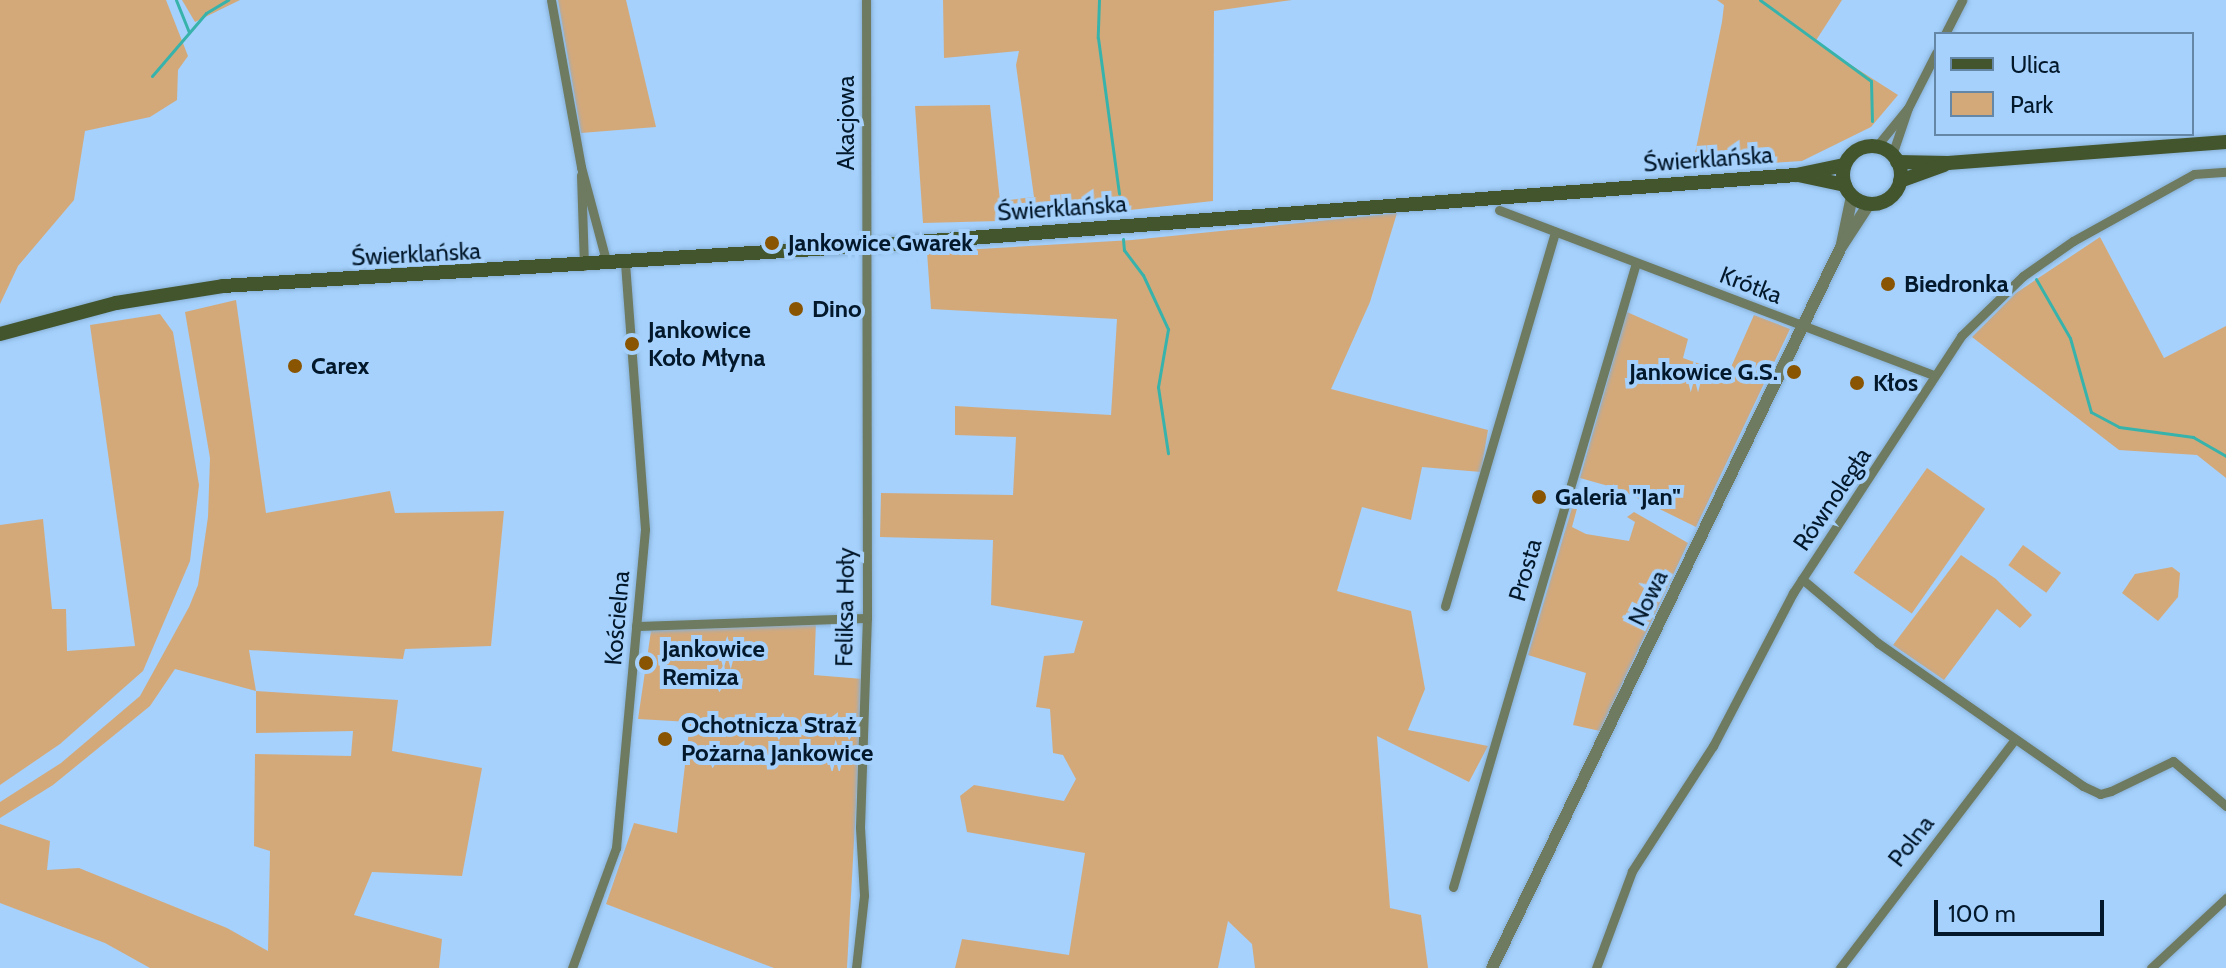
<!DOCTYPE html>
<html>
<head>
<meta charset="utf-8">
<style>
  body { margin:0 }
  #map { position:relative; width:2226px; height:968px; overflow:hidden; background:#a5d1fc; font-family:Cabin,sans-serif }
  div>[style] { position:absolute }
  .green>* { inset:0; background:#d4a97a; transform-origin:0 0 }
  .stream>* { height:3px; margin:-1.5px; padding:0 1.5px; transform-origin:1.5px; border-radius:1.5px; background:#38b3ab }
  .roads { filter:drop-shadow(0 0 2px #88b0d6) drop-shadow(0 0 2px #88b0d6) }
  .minor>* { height:9px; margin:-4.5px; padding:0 4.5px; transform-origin:4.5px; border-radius:4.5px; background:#6e7b60 }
  .tertiary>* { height:12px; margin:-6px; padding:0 6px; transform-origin:6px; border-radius:6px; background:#6e7b60 }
  .secondary>* { height:14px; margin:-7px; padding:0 7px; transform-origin:7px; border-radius:7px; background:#43552d }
  .secondary>.ring { margin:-7px; padding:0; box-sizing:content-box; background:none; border:14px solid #43552d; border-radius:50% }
  .dots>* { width:22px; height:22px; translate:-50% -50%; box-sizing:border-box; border:4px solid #a5d1fc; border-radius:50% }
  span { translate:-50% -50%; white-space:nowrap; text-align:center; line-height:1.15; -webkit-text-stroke:8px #a5d1fc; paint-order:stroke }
  .street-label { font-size:24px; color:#03182b }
  .poi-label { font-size:24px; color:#03182b; font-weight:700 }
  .left { translate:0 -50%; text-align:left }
  .right { translate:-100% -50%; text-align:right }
  .legend { position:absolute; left:1934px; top:32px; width:260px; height:104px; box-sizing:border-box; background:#a5d1fc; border:2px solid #6487a8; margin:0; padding:10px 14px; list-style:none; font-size:24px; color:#03182b }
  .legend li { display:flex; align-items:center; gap:16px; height:40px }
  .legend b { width:40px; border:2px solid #6487a8 }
  .scale { position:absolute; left:1934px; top:900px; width:170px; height:36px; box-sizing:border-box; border:4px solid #03182b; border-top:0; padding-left:10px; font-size:24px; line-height:28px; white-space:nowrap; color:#03182b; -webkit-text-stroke:6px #a5d1fc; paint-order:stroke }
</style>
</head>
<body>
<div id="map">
  <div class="green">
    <div style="clip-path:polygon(0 0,166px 0,188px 56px,178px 70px,177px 100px,150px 117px,85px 131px,74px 200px,18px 266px,0 304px)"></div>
    <div style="clip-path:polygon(182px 0,240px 0,195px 22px)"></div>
    <div style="clip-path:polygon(558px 0,626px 0,656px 127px,581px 133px)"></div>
    <div style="clip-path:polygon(943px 0,1292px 0,1214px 11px,1213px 201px,1037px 220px,923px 223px,915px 106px,990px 105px,1000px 201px,1034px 197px,1016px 65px,1019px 51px,944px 58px)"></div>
    <div style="clip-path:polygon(1717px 0,1842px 0,1815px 42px,1898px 95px,1871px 127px,1802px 161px,1692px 168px,1722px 22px,1724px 5px)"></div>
    <div style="clip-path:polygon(1397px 213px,1370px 302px,1331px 389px,1488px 430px,1481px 472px,1422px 467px,1411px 520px,1362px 507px,1337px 591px,1411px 611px,1425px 689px,1408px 730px,1488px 746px,1469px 782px,1377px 736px,1390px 908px,1421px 915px,1428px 968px,1255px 968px,1252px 944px,1228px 921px,1218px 968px,955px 968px,962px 939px,1069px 955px,1085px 853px,967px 832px,960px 796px,974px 785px,1064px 801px,1076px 779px,1063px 755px,1053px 753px,1050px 709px,1036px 707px,1044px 656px,1074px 653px,1083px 621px,991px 605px,993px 540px,880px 537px,881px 493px,1013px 495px,1016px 437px,955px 435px,955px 406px,1111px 415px,1117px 319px,931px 309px,927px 252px,1132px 240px)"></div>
    <div style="clip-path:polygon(2100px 237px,2164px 358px,2226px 326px,2226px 478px,2197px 455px,2119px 450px,1972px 337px,2016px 293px)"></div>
    <div style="clip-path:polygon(236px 300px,266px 513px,390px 491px,395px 513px,504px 511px,491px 646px,405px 649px,403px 659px,249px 650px,256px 691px,398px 700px,392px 751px,482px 768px,462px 876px,372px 872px,354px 915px,442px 939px,439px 968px,150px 968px,105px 943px,0 903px,0 824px,50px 841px,47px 870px,79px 868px,227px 928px,268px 951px,270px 851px,254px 846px,255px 754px,351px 756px,353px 731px,256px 733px,256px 691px,175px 669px,150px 706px,53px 785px,0 818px,0 802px,61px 763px,140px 696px,189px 607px,198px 585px,208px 517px,210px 458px,185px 312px)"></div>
    <div style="clip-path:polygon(1627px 312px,1688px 339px,1683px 358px,1728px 374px,1754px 315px,1790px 329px,1696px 527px,1619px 489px,1580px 478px)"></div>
    <div style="clip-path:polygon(160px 314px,173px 332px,199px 485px,190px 561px,143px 671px,60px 744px,0 785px,0 525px,43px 519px,52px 609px,66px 609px,67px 651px,135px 646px,90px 325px)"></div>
    <div style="left:1927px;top:468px;width:71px;height:128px;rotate:35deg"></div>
    <div style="clip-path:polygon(1574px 501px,1579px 501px,1572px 527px,1586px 534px,1629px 541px,1635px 522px,1627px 517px,1634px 512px,1688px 543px,1600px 731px,1573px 725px,1586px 673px,1528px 655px)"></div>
    <div style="left:2023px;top:545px;width:47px;height:25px;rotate:36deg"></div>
    <div style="clip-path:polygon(1961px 555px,1996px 579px,2032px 615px,2020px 628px,1997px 609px,1944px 680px,1893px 645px)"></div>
    <div style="clip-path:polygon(2172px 567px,2180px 573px,2178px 597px,2158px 621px,2122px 593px,2135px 574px)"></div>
    <div style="clip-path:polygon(816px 621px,814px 675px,863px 679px,847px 968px,774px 968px,606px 904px,634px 823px,677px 833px,690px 722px,638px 719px,651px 631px)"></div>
  </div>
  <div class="stream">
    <div style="left:176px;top:0;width:35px;rotate:68deg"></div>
    <div style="left:1099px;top:0;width:38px;rotate:92deg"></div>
    <div style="left:1098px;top:38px;width:157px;rotate:82.3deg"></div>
    <div style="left:1760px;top:0;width:137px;rotate:36.1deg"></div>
    <div style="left:1871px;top:81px;width:40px;rotate:88.6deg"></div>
    <div style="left:152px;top:76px;width:83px;rotate:-49.4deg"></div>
    <div style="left:206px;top:13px;width:26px;rotate:-31deg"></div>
    <div style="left:1123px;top:239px;width:11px;rotate:85deg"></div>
    <div style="left:1124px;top:250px;width:31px;rotate:53deg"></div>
    <div style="left:1143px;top:275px;width:60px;rotate:65.2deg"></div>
    <div style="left:1168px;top:329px;width:59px;rotate:99.8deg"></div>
    <div style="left:1158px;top:387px;width:67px;rotate:81.4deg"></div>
    <div style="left:2036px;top:279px;width:68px;rotate:60deg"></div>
    <div style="left:2070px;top:338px;width:77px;rotate:74.2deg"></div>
    <div style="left:2091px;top:412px;width:32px;rotate:28deg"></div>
    <div style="left:2119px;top:427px;width:75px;rotate:7.7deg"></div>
    <div style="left:2193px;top:437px;width:38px;rotate:30deg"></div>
  </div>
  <div class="roads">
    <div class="minor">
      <div style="left:551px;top:0;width:170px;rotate:79.8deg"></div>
      <div style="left:581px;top:167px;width:100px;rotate:75deg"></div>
      <div style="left:1945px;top:34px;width:38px;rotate:-63deg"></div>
      <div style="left:1876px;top:147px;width:49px;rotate:-50.8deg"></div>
      <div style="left:1892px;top:155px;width:50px;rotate:-71.2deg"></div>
      <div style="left:1908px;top:108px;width:62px;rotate:-63deg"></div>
      <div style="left:581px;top:175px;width:91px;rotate:88.1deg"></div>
      <div style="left:1499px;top:210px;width:464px;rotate:20.8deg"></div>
      <div style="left:1802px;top:579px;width:99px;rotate:40.1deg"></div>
      <div style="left:1878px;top:643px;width:250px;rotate:34.9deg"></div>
      <div style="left:2083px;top:786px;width:19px;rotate:25deg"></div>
      <div style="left:2100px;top:794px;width:11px;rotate:-15deg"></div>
      <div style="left:2111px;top:791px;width:69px;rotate:-25.8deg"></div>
      <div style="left:2173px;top:761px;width:70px;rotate:40.3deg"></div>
      <div style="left:1445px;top:606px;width:390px;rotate:-73.6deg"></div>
      <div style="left:636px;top:626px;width:231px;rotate:-2deg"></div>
      <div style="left:1453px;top:887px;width:650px;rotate:-73.66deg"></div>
      <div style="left:572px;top:968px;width:128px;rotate:-69.9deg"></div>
      <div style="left:616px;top:848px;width:320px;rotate:-84.8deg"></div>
      <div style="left:645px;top:529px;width:267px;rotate:-94.3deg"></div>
      <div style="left:856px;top:968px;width:73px;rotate:-83.7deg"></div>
      <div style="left:864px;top:895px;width:68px;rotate:-93.4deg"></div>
      <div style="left:860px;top:827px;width:209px;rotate:-88.1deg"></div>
      <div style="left:867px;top:618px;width:618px;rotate:-90.09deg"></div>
      <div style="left:1596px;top:968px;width:103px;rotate:-69.6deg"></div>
      <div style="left:1632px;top:871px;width:149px;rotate:-57.1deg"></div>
      <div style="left:1713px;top:746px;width:173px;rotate:-62.4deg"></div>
      <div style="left:1793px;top:593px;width:307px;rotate:-56.8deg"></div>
      <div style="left:1961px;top:336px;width:86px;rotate:-44.1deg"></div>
      <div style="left:2023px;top:276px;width:61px;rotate:-35deg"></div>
      <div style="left:2073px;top:241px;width:138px;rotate:-29deg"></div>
      <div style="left:2194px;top:174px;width:32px;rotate:-4deg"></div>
      <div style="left:1840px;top:968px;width:288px;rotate:-52.6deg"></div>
      <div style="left:2151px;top:968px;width:103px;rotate:-43deg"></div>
    </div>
    <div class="tertiary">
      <div style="left:1842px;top:244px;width:49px;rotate:-78.2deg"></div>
      <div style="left:1492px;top:968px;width:801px;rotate:-64.17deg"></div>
      <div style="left:1841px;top:247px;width:51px;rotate:-56.9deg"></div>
    </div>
    <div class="secondary">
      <div class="ring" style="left:1843px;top:146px;width:44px;height:44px"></div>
      <div style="left:1897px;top:162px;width:51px;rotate:1.1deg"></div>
      <div style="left:1948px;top:163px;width:279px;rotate:-4.3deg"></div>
      <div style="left:1798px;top:175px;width:48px;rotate:12deg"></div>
      <div style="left:1900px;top:181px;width:47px;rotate:-20deg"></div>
      <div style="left:0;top:334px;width:120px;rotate:-15deg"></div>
      <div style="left:116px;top:303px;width:108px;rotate:-9deg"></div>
      <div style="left:223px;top:286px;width:643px;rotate:-3.57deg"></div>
      <div style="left:865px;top:246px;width:935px;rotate:-4.36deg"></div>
      <div style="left:1797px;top:175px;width:48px;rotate:-12deg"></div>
    </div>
  </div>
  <div class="dots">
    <div style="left:772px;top:243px;background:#8a5503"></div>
    <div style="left:1888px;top:284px;background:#8a5503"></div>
    <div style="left:796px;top:309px;background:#8a5503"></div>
    <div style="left:632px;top:344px;background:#8a5503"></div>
    <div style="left:295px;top:366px;background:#8a5503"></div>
    <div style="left:1794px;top:372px;background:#8a5503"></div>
    <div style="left:1857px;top:383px;background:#8a5503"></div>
    <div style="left:1539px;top:497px;background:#8a5503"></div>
    <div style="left:646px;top:663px;background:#8a5503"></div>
    <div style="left:665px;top:739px;background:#8a5503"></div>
  </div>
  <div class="street-label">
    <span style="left:846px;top:123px;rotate:-90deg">Akacjowa</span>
    <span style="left:1708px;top:159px;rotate:-4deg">Świerklańska</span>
    <span style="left:1062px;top:208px;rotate:-4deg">Świerklańska</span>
    <span style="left:416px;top:254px;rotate:-3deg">Świerklańska</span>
    <span style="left:1751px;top:285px;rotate:21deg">Krótka</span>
    <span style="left:1832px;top:499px;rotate:-56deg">Równoległa</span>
    <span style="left:1525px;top:570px;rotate:-74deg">Prosta</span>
    <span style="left:1648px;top:598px;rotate:-64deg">Nowa</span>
    <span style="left:845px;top:607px;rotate:-89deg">Feliksa Hoły</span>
    <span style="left:617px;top:618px;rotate:-85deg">Kościelna</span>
    <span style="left:1911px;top:841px;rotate:-52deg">Polna</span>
  </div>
  <div class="poi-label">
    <span class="left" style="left:788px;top:243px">Jankowice Gwarek</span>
    <span class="left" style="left:1904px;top:284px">Biedronka</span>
    <span class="left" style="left:812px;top:309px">Dino</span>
    <span class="left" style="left:648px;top:344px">Jankowice<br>Koło Młyna</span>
    <span class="left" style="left:311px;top:366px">Carex</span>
    <span class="right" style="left:1778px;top:372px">Jankowice G.S.</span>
    <span class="left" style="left:1873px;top:383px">Kłos</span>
    <span class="left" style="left:1555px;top:497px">Galeria "Jan"</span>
    <span class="left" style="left:662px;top:663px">Jankowice<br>Remiza</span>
    <span class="left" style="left:681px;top:739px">Ochotnicza Straż<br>Pożarna Jankowice</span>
  </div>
  <ul class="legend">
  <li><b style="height:10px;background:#43552d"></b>Ulica</li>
  <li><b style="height:22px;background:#d4a97a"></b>Park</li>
  </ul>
  <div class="scale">100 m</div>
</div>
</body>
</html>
